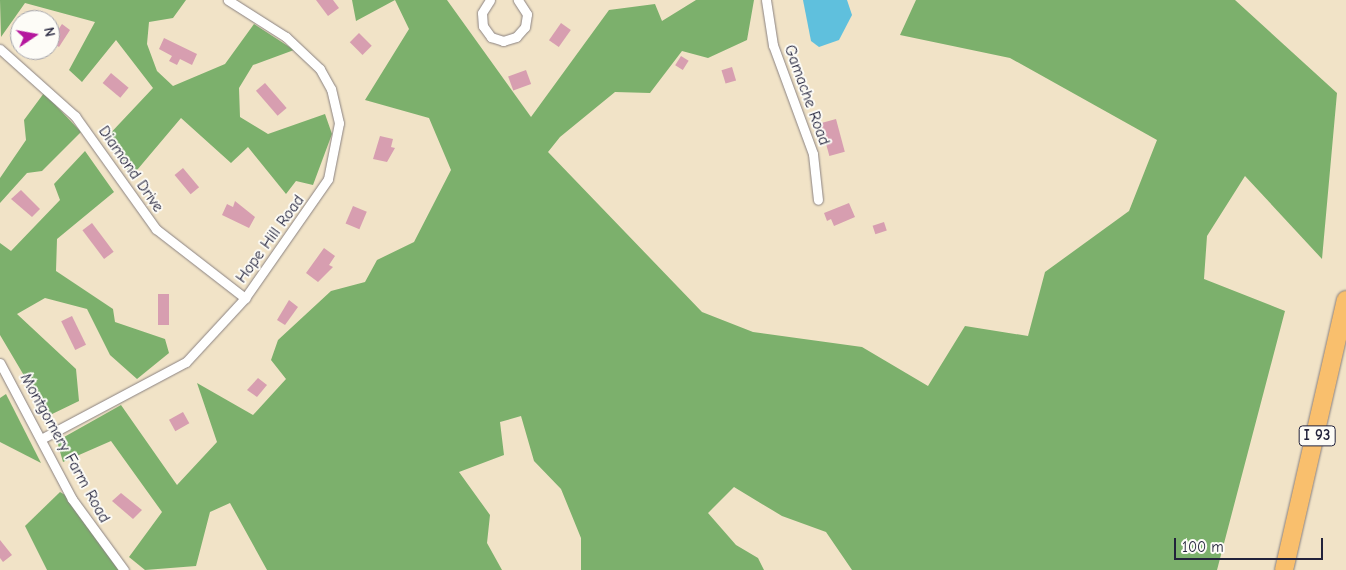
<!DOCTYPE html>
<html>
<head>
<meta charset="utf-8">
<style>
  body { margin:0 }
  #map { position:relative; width:1346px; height:570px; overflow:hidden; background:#f1e3c7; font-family:"Comic Neue",sans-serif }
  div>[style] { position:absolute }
  .forest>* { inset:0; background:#7cb06c }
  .water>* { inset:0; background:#5fc0dd }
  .building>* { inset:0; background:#d79eb0; transform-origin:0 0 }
  .roads { filter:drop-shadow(0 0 1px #8a8281) drop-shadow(0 0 1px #8a8281) }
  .street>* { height:9px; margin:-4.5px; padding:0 4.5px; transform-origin:4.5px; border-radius:4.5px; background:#fff }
  .highway>* { height:18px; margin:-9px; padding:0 9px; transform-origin:9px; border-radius:9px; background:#f9bf6d }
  span { translate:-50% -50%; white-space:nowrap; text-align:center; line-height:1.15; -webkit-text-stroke:4px #fdfcf7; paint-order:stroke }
  .shield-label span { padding:1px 4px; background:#fdfcf7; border:1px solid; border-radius:4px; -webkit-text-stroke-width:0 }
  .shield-label { font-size:15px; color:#22223b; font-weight:700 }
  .street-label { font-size:16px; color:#22223b }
  .north { position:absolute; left:10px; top:10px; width:50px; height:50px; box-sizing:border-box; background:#fdfcf7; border:1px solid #a5a5ac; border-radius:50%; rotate:78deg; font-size:14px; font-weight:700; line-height:20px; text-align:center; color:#22223b }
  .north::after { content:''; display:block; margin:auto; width:18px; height:22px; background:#b5179e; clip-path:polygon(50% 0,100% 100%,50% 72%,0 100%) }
  .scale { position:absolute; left:1174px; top:538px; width:149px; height:22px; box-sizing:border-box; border:2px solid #22223b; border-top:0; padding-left:6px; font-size:15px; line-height:18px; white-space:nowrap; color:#22223b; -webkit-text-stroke:4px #fdfcf7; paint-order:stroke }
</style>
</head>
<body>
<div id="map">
  <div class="forest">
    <div style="clip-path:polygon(0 0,186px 0,173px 18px,149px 22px,147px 44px,157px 71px,173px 86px,225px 64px,254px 24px,294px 50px,253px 65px,239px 88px,240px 117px,268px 134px,325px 114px,332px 134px,313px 185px,296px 181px,286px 194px,248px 147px,231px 163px,181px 118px,132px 176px,105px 139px,153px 88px,116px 40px,82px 82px,69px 70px,95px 22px,25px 3px,1px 37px)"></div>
    <div style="clip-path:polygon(352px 0,447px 0,531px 117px,609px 10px,655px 4px,662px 21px,696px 0,754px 0,747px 40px,708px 58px,682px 51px,650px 93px,615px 92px,560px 137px,548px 152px,702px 312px,753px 332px,862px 347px,928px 386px,965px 326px,1028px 336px,1045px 272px,1129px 211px,1157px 140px,1010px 58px,900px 35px,916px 0,1235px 0,1337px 93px,1322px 259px,1245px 176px,1207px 236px,1204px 279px,1285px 311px,1217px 570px,852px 570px,826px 532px,782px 516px,734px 487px,708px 513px,736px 545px,758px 558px,764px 570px,581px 570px,581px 538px,561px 489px,534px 461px,521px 416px,500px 422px,504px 455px,459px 472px,490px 515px,487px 543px,502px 570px,267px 570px,230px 503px,210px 512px,196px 566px,145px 570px,129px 557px,162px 512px,111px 441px,63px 462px,57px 441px,121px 405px,177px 485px,217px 442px,197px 383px,253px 415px,286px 379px,271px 360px,278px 340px,331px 291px,365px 282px,377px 260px,414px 242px,451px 170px,429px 118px,365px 100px,409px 29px,395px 0,356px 21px)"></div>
    <div style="clip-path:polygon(44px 93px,81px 132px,42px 171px,27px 173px,0 203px,0 178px,26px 140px,24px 120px)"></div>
    <div style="clip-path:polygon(85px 151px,114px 192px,57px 239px,56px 271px,113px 309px,115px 322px,165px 339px,169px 353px,137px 379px,110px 355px,87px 309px,45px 298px,17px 314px,76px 369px,79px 401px,48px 416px,0 335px,0 243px,11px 251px,60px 200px,54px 184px)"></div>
    <div style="clip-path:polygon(6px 394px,41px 463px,0 442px,0 398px)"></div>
    <div style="clip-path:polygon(60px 492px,72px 499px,124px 570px,47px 570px,25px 526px)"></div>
  </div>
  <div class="water">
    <div style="clip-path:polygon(803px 0,847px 0,852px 15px,839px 40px,819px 47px,811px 41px)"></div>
  </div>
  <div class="building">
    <div style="clip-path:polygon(316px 0,333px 0,339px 8px,328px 16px)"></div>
    <div style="left:561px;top:23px;width:12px;height:21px;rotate:35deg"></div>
    <div style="clip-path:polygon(62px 24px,70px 30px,59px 47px,50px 41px,50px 25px,58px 30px)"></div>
    <div style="left:359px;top:33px;width:18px;height:13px;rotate:45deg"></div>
    <div style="clip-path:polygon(164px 38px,197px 54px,192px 65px,180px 59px,177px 65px,169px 61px,172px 56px,159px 49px)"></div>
    <div style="left:681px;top:56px;width:9px;height:11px;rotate:32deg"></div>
    <div style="left:732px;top:67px;width:14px;height:11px;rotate:73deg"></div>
    <div style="left:526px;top:70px;width:15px;height:19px;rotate:70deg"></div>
    <div style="left:111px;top:73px;width:23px;height:13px;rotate:40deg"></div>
    <div style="left:265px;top:83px;width:33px;height:12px;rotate:49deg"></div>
    <div style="left:836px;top:119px;width:34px;height:16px;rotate:75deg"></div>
    <div style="clip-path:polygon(380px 136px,393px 139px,391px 147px,395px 148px,387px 162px,373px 159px)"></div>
    <div style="left:183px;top:168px;width:25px;height:11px;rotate:50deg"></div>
    <div style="clip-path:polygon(21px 190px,40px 209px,32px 217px,11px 199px)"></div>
    <div style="clip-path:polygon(235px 201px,255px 217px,249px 228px,222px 215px,227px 204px,233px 207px)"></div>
    <div style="clip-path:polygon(849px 203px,855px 217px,834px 226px,831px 219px,827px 221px,824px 213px)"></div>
    <div style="left:353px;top:206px;width:15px;height:19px;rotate:23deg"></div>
    <div style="left:884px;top:222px;width:9px;height:12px;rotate:72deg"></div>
    <div style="left:92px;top:223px;width:36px;height:12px;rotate:53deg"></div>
    <div style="clip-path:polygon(324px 248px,335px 256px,329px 265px,333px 267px,318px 282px,306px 273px)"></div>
    <div style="left:158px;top:294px;width:11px;height:31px"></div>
    <div style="clip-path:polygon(289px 300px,298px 307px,285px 325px,277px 320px)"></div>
    <div style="left:72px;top:316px;width:32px;height:12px;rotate:64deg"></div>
    <div style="clip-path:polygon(258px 378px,267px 385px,257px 397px,247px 390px)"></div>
    <div style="left:183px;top:412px;width:13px;height:16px;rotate:61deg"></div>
    <div style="clip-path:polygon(121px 493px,142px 510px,133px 519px,112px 501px)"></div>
    <div style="clip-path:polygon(0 540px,12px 555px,3px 562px,0 558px)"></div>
  </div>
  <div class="roads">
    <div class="street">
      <div style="left:490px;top:0;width:15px;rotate:122deg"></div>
      <div style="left:482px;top:13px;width:13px;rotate:86deg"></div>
      <div style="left:483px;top:26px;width:14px;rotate:54deg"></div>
      <div style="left:491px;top:37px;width:13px;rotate:18deg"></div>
      <div style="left:503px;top:41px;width:14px;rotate:-17deg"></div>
      <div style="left:516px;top:37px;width:13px;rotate:-48deg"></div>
      <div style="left:525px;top:27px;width:13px;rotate:-81deg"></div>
      <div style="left:527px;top:14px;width:17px;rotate:-123deg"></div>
      <div style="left:766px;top:0;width:46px;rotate:81.2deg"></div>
      <div style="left:773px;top:45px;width:116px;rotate:69.8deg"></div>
      <div style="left:813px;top:154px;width:46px;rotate:83.8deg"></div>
      <div style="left:0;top:49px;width:101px;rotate:41.8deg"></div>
      <div style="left:75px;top:116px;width:139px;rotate:54.4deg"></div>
      <div style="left:156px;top:229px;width:113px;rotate:37.8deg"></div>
      <div style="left:0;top:363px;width:154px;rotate:62.1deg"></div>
      <div style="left:72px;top:499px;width:88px;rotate:53.8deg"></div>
      <div style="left:41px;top:439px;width:164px;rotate:-28deg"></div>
      <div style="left:186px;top:362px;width:87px;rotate:-47.3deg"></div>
      <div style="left:245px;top:298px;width:145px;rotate:-55.1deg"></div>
      <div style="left:328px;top:179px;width:57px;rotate:-78.9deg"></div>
      <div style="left:339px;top:123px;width:35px;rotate:-103deg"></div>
      <div style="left:331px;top:89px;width:23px;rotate:-119deg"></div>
      <div style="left:320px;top:69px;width:47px;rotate:-136.7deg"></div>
      <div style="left:286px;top:37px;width:69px;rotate:-147.5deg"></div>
    </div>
    <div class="highway">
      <div style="left:1284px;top:570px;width:277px;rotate:-77.1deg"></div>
    </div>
  </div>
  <div class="shield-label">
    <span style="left:1317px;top:436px">I 93</span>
  </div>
  <div class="street-label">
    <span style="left:807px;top:95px;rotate:70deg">Gamache Road</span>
    <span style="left:131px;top:169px;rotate:55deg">Diamond Drive</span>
    <span style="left:270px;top:239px;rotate:-54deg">Hope Hill Road</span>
    <span style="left:65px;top:448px;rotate:61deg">Montgomery Farm Road</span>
  </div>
  <div class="north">N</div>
  <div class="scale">100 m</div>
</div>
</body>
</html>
